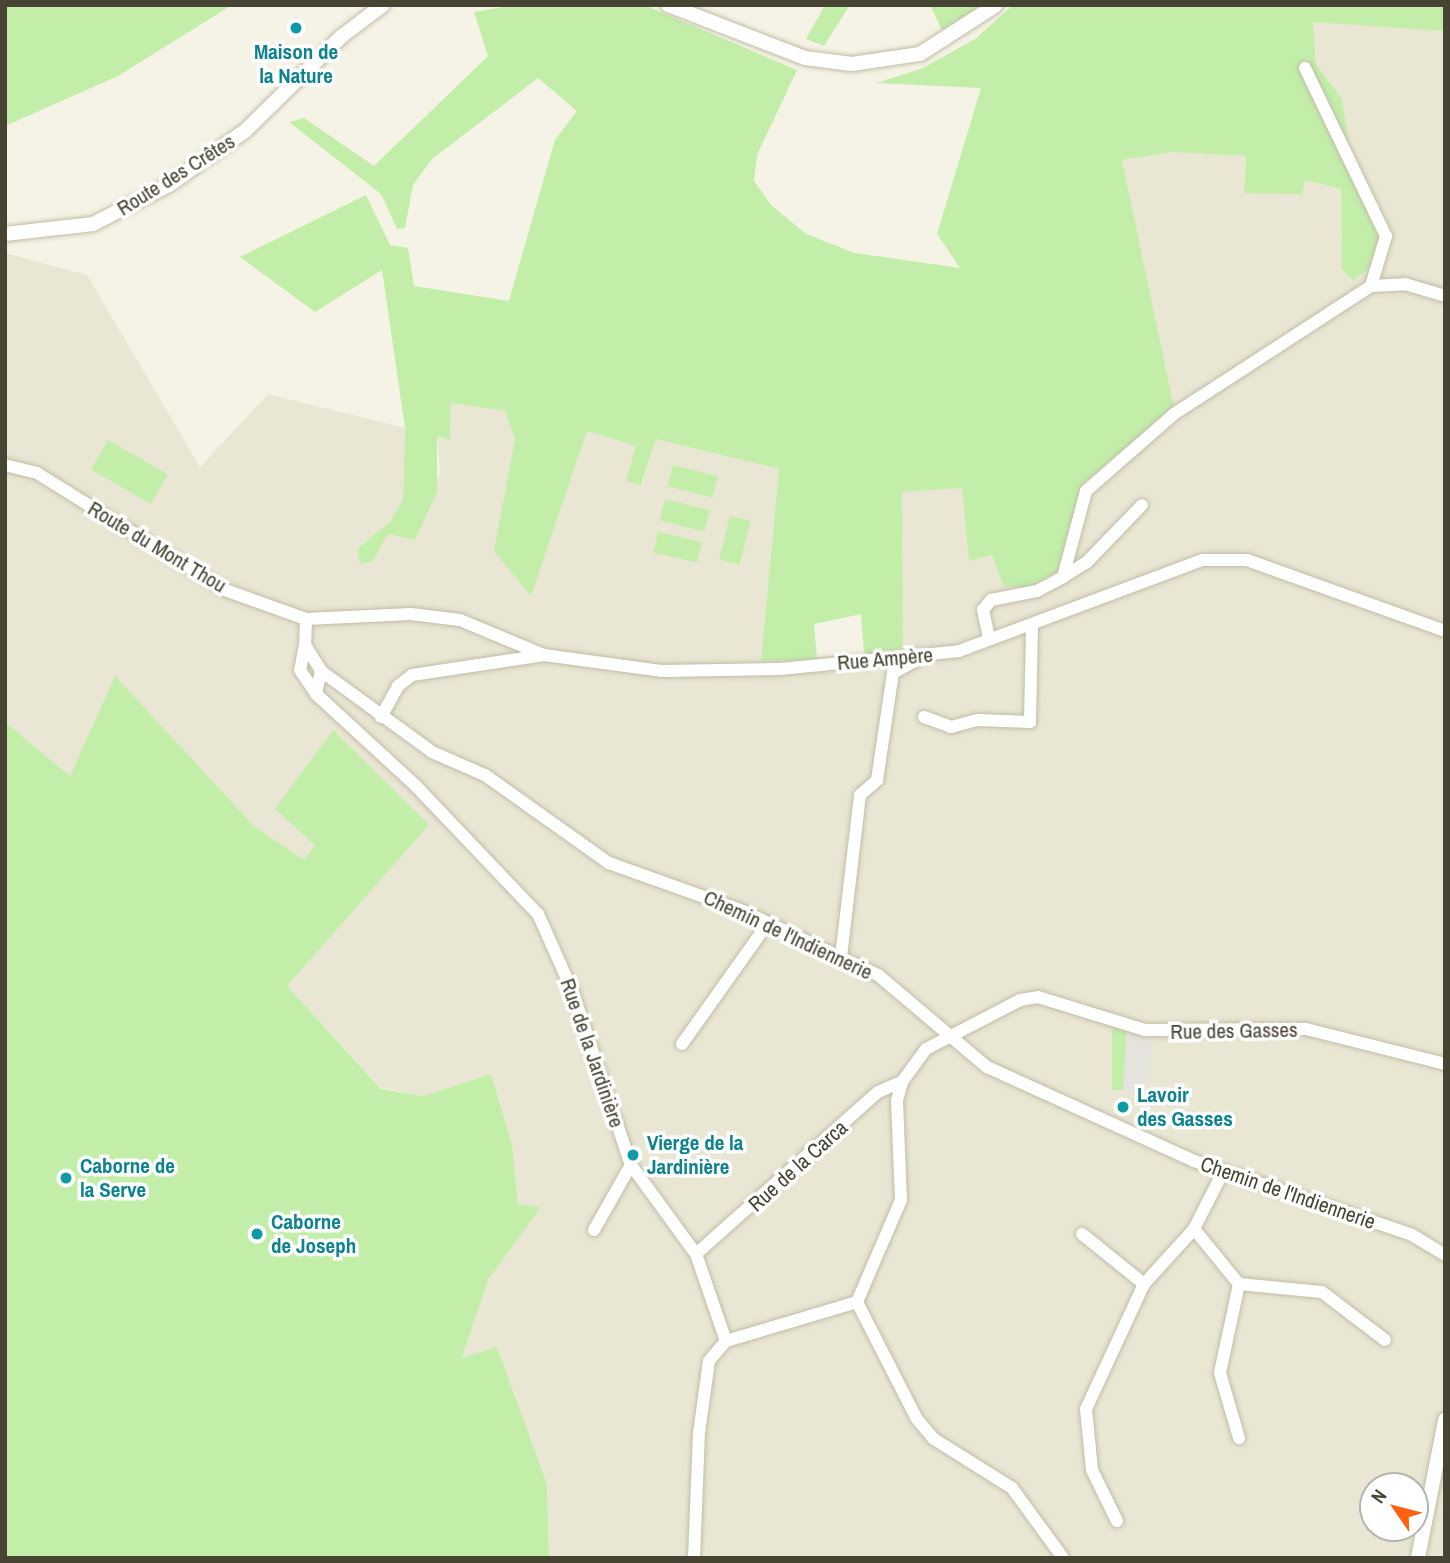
<!DOCTYPE html>
<html>
<head>
<meta charset="utf-8">
<style>
  body { margin:0 }
  #map { position:relative; width:1450px; height:1563px; overflow:hidden; background:#f5f3e5; font-family:"Archivo Narrow",sans-serif }
  div>[style] { position:absolute }
  .residential>* { inset:0; background:#e9e6d3 }
  .green>* { inset:0; background:#c2eea9; transform-origin:0 0 }
  .parking>* { inset:0; background:#e5e3de }
  .roads { filter:drop-shadow(0 0 2px #c1bda7) drop-shadow(0 0 2px #c1bda7) }
  .minor>* { height:12px; margin:-6px; padding:0 6px; transform-origin:6px; border-radius:6px; background:#fff }
  .tertiary>* { height:14px; margin:-7px; padding:0 7px; transform-origin:7px; border-radius:7px; background:#fff }
  .dots>* { width:19px; height:19px; translate:-50% -50%; box-sizing:border-box; border:4px solid #fff; border-radius:50% }
  span { translate:-50% -50%; white-space:nowrap; text-align:center; line-height:1.15; -webkit-text-stroke:7px #fff; paint-order:stroke }
  .culture-label { font-size:21px; color:#0d838f; font-weight:700 }
  .left { translate:0 -50%; text-align:left }
  .street-label { font-size:21px; color:#484434 }
  .frame { position:absolute; inset:0; border:7px solid #484434; pointer-events:none }
  .north { position:absolute; left:1359px; top:1472px; width:70px; height:70px; box-sizing:border-box; background:#fff; border:2px solid #b6b4ae; border-radius:50%; rotate:305deg; font-size:19px; font-weight:700; line-height:28px; text-align:center; color:#484434 }
  .north::after { content:''; display:block; margin:auto; width:24px; height:32px; background:#ff6112; clip-path:polygon(50% 0,100% 100%,50% 72%,0 100%) }
</style>
</head>
<body>
<div id="map">
  <div class="residential">
    <div style="clip-path:polygon(evenodd,1313px 21px,1445px 31px,1445px 1558px,549px 1558px,547px 1484px,497px 1347px,462px 1359px,488px 1280px,541px 1207px,518px 1204px,512px 1144px,491px 1074px,423px 1096px,381px 1088px,287px 986px,429px 825px,315px 846px,304px 860px,255px 827px,115px 677px,70px 776px,5px 722px,5px 253px,87px 275px,200px 467px,268px 394px,405px 428px,403px 501px,390px 522px,358px 548px,373px 561px,388px 534px,415px 540px,440px 473px,437px 436px,450px 439px,451px 403px,506px 411px,515px 439px,511px 467px,531px 595px,587px 431px,637px 446px,642px 485px,656px 439px,779px 469px,761px 661px,902px 651px,902px 492px,962px 488px,969px 561px,992px 555px,1058px 571px,1082px 484px,1174px 407px,1122px 160px,1172px 152px,1246px 156px,1244px 193px,1305px 180px,1341px 189px,1342px 268px,1355px 183px,1342px 99px,1316px 64px,1313px 21px,1373px 1486px,1415px 1486px,1415px 1528px,1373px 1528px,1373px 1486px)"></div>
  </div>
  <div class="green">
    <div style="clip-path:polygon(5px 5px,232px 5px,118px 76px,5px 126px)"></div>
    <div style="clip-path:polygon(516px 5px,644px 5px,797px 70px,757px 155px,754px 181px,771px 205px,806px 234px,855px 253px,960px 268px,937px 234px,981px 88px,876px 83px,923px 68px,975px 39px,1013px 5px,1445px 5px,1445px 31px,1313px 22px,1316px 64px,1342px 99px,1355px 183px,1381px 237px,1368px 269px,1353px 280px,1342px 269px,1341px 189px,1305px 180px,1302px 194px,1244px 193px,1246px 156px,1172px 152px,1122px 160px,1174px 407px,1082px 484px,1058px 571px,1030px 586px,1004px 587px,992px 555px,969px 561px,962px 488px,902px 492px,903px 651px,864px 654px,861px 614px,814px 624px,817px 659px,761px 661px,779px 469px,656px 439px,641px 485px,626px 481px,636px 446px,587px 431px,531px 596px,494px 551px,515px 439px,505px 411px,451px 403px,450px 440px,437px 436px,437px 492px,415px 540px,388px 534px,373px 561px,360px 564px,358px 548px,390px 522px,403px 500px,405px 428px,382px 270px,315px 312px,240px 257px,366px 195px,390px 245px,408px 248px,414px 286px,509px 301px,555px 140px,577px 111px,538px 78px,432px 159px,413px 185px,405px 228px,397px 229px,381px 194px,289px 122px,304px 118px,374px 166px,488px 56px,474px 12px)"></div>
    <div style="clip-path:polygon(825px 5px,850px 5px,824px 46px,806px 39px)"></div>
    <div style="clip-path:polygon(930px 5px,981px 5px,942px 30px)"></div>
    <div style="left:108px;top:440px;width:69px;height:34px;rotate:30deg"></div>
    <div style="left:673px;top:465px;width:46px;height:22px;rotate:14deg"></div>
    <div style="left:665px;top:499px;width:46px;height:22px;rotate:14deg"></div>
    <div style="left:730px;top:516px;width:21px;height:45px;rotate:14deg"></div>
    <div style="left:658px;top:532px;width:45px;height:21px;rotate:13deg"></div>
    <div style="clip-path:polygon(115px 676px,255px 827px,304px 860px,315px 845px,275px 809px,333px 730px,429px 825px,287px 986px,381px 1089px,423px 1096px,491px 1074px,512px 1144px,518px 1204px,541px 1207px,488px 1280px,462px 1358px,497px 1347px,547px 1484px,549px 1558px,5px 1558px,5px 722px,70px 776px)"></div>
    <div style="clip-path:polygon(1112px 1023px,1127px 1028px,1123px 1090px,1112px 1090px)"></div>
  </div>
  <div class="parking">
    <div style="clip-path:polygon(1127px 1028px,1155px 1037px,1142px 1094px,1123px 1090px)"></div>
  </div>
  <div class="roads">
    <div class="minor">
      <div style="left:1305px;top:68px;width:187px;rotate:64.3deg"></div>
      <div style="left:1386px;top:236px;width:52px;rotate:106.7deg"></div>
      <div style="left:5px;top:465px;width:33px;rotate:14deg"></div>
      <div style="left:37px;top:473px;width:221px;rotate:31.9deg"></div>
      <div style="left:225px;top:590px;width:86px;rotate:19.7deg"></div>
      <div style="left:306px;top:619px;width:105px;rotate:-2.7deg"></div>
      <div style="left:411px;top:614px;width:49px;rotate:7deg"></div>
      <div style="left:460px;top:620px;width:91px;rotate:22.6deg"></div>
      <div style="left:544px;top:655px;width:120px;rotate:7.7deg"></div>
      <div style="left:663px;top:671px;width:117px;rotate:-1deg"></div>
      <div style="left:780px;top:669px;width:180px;rotate:-5.7deg"></div>
      <div style="left:959px;top:651px;width:260px;rotate:-20.5deg"></div>
      <div style="left:1203px;top:560px;width:44px"></div>
      <div style="left:1247px;top:560px;width:210px;rotate:19.7deg"></div>
      <div style="left:1063px;top:577px;width:28px;rotate:-32deg"></div>
      <div style="left:1087px;top:562px;width:79px;rotate:-46deg"></div>
      <div style="left:306px;top:619px;width:26px;rotate:92deg"></div>
      <div style="left:305px;top:645px;width:31px;rotate:58deg"></div>
      <div style="left:321px;top:671px;width:137px;rotate:36.1deg"></div>
      <div style="left:432px;top:752px;width:58px;rotate:23.5deg"></div>
      <div style="left:485px;top:775px;width:152px;rotate:35.4deg"></div>
      <div style="left:609px;top:863px;width:142px;rotate:19.7deg"></div>
      <div style="left:743px;top:911px;width:149px;rotate:25.4deg"></div>
      <div style="left:878px;top:975px;width:143px;rotate:40.2deg"></div>
      <div style="left:987px;top:1067px;width:227px;rotate:24.4deg"></div>
      <div style="left:1194px;top:1161px;width:230px;rotate:18.7deg"></div>
      <div style="left:1412px;top:1235px;width:39px;rotate:31deg"></div>
      <div style="left:989px;top:638px;width:29px;rotate:-102deg"></div>
      <div style="left:983px;top:610px;width:13px;rotate:-51deg"></div>
      <div style="left:991px;top:600px;width:47px;rotate:-11.1deg"></div>
      <div style="left:1037px;top:591px;width:30px;rotate:-28deg"></div>
      <div style="left:1063px;top:577px;width:89px;rotate:-75deg"></div>
      <div style="left:1086px;top:491px;width:117px;rotate:-41.2deg"></div>
      <div style="left:1174px;top:414px;width:235px;rotate:-33deg"></div>
      <div style="left:1371px;top:286px;width:34px;rotate:-3deg"></div>
      <div style="left:1405px;top:284px;width:42px;rotate:16.7deg"></div>
      <div style="left:305px;top:645px;width:25px;rotate:101deg"></div>
      <div style="left:300px;top:670px;width:29px;rotate:56deg"></div>
      <div style="left:316px;top:694px;width:24px;rotate:-78deg"></div>
      <div style="left:316px;top:694px;width:133px;rotate:42.6deg"></div>
      <div style="left:414px;top:784px;width:180px;rotate:46.4deg"></div>
      <div style="left:538px;top:914px;width:83px;rotate:65.9deg"></div>
      <div style="left:572px;top:990px;width:185px;rotate:71.4deg"></div>
      <div style="left:631px;top:1165px;width:110px;rotate:53.9deg"></div>
      <div style="left:696px;top:1254px;width:92px;rotate:71deg"></div>
      <div style="left:381px;top:717px;width:35px;rotate:-61deg"></div>
      <div style="left:398px;top:686px;width:18px;rotate:-38deg"></div>
      <div style="left:412px;top:675px;width:134px;rotate:-8.6deg"></div>
      <div style="left:924px;top:717px;width:29px;rotate:20deg"></div>
      <div style="left:951px;top:727px;width:28px;rotate:-15deg"></div>
      <div style="left:978px;top:720px;width:52px;rotate:2.2deg"></div>
      <div style="left:1030px;top:722px;width:96px;rotate:-88.8deg"></div>
      <div style="left:841px;top:957px;width:163px;rotate:-83.3deg"></div>
      <div style="left:860px;top:795px;width:23px;rotate:-41deg"></div>
      <div style="left:877px;top:780px;width:108px;rotate:-81.5deg"></div>
      <div style="left:893px;top:673px;width:26px;rotate:-29deg"></div>
      <div style="left:682px;top:1044px;width:148px;rotate:-54.6deg"></div>
      <div style="left:1194px;top:1229px;width:71px;rotate:50.7deg"></div>
      <div style="left:1239px;top:1284px;width:91px;rotate:102.1deg"></div>
      <div style="left:1220px;top:1373px;width:68px;rotate:73.7deg"></div>
      <div style="left:594px;top:1230px;width:75px;rotate:-60.4deg"></div>
      <div style="left:1082px;top:1234px;width:80px;rotate:38.9deg"></div>
      <div style="left:696px;top:1254px;width:244px;rotate:-41.7deg"></div>
      <div style="left:878px;top:1092px;width:26px;rotate:-23deg"></div>
      <div style="left:1239px;top:1284px;width:83px;rotate:5.5deg"></div>
      <div style="left:1322px;top:1292px;width:79px;rotate:37.3deg"></div>
      <div style="left:857px;top:1302px;width:131px;rotate:62.9deg"></div>
      <div style="left:917px;top:1419px;width:26px;rotate:50deg"></div>
      <div style="left:934px;top:1439px;width:92px;rotate:32.1deg"></div>
      <div style="left:1012px;top:1488px;width:87px;rotate:53.9deg"></div>
      <div style="left:726px;top:1341px;width:137px;rotate:-16.6deg"></div>
      <div style="left:857px;top:1302px;width:111px;rotate:-66.7deg"></div>
      <div style="left:901px;top:1200px;width:100px;rotate:-92.3deg"></div>
      <div style="left:897px;top:1100px;width:19px;rotate:-74deg"></div>
      <div style="left:902px;top:1082px;width:41px;rotate:-54deg"></div>
      <div style="left:926px;top:1049px;width:106px;rotate:-27.5deg"></div>
      <div style="left:1020px;top:1000px;width:18px;rotate:-9deg"></div>
      <div style="left:1038px;top:997px;width:112px;rotate:17.1deg"></div>
      <div style="left:1145px;top:1030px;width:161px;rotate:-0.4deg"></div>
      <div style="left:1306px;top:1029px;width:143px;rotate:14.1deg"></div>
      <div style="left:1117px;top:1521px;width:57px;rotate:-116.1deg"></div>
      <div style="left:1092px;top:1470px;width:61px;rotate:-95.6deg"></div>
      <div style="left:1086px;top:1409px;width:138px;rotate:-65.1deg"></div>
      <div style="left:1144px;top:1284px;width:74px;rotate:-47.7deg"></div>
      <div style="left:1194px;top:1229px;width:64px;rotate:-63deg"></div>
      <div style="left:694px;top:1558px;width:125px;rotate:-87.7deg"></div>
      <div style="left:699px;top:1433px;width:73px;rotate:-82.1deg"></div>
      <div style="left:709px;top:1361px;width:26px;rotate:-50deg"></div>
    </div>
    <div class="tertiary">
      <div style="left:668px;top:5px;width:147px;rotate:21.1deg"></div>
      <div style="left:805px;top:58px;width:47px;rotate:7.3deg"></div>
      <div style="left:852px;top:64px;width:69px;rotate:-8.4deg"></div>
      <div style="left:920px;top:54px;width:90px;rotate:-32.8deg"></div>
      <div style="left:5px;top:234px;width:89px;rotate:-6.5deg"></div>
      <div style="left:93px;top:224px;width:85px;rotate:-27.2deg"></div>
      <div style="left:169px;top:185px;width:93px;rotate:-35.4deg"></div>
      <div style="left:245px;top:131px;width:136px;rotate:-44.4deg"></div>
      <div style="left:342px;top:36px;width:51px;rotate:-37.1deg"></div>
      <div style="left:1418px;top:1558px;width:141px;rotate:-78.9deg"></div>
    </div>
  </div>
  <div class="dots">
    <div style="left:296px;top:28px;background:#0f9aa8"></div>
    <div style="left:1123px;top:1107px;background:#0f9aa8"></div>
    <div style="left:633px;top:1155px;background:#0f9aa8"></div>
    <div style="left:66px;top:1178px;background:#0f9aa8"></div>
    <div style="left:257px;top:1234px;background:#0f9aa8"></div>
  </div>
  <div class="culture-label">
    <span style="left:296px;top:64px">Maison de<br>la Nature</span>
    <span class="left" style="left:1137px;top:1107px">Lavoir<br>des Gasses</span>
    <span class="left" style="left:647px;top:1155px">Vierge de la<br>Jardinière</span>
    <span class="left" style="left:80px;top:1178px">Caborne de<br>la Serve</span>
    <span class="left" style="left:271px;top:1234px">Caborne<br>de Joseph</span>
  </div>
  <div class="street-label">
    <span style="left:176px;top:175px;rotate:-32deg">Route des Crêtes</span>
    <span style="left:157px;top:547px;rotate:31deg">Route du Mont Thou</span>
    <span style="left:885px;top:659px;rotate:-5deg">Rue Ampère</span>
    <span style="left:788px;top:935px;rotate:25deg">Chemin de l'Indiennerie</span>
    <span style="left:1234px;top:1031px;rotate:-1deg">Rue des Gasses</span>
    <span style="left:592px;top:1053px;rotate:71deg">Rue de la Jardinière</span>
    <span style="left:798px;top:1166px;rotate:-42deg">Rue de la Carca</span>
    <span style="left:1288px;top:1193px;rotate:19deg">Chemin de l'Indiennerie</span>
  </div>
  <div class="frame"></div>
  <div class="north">N</div>
</div>
</body>
</html>
